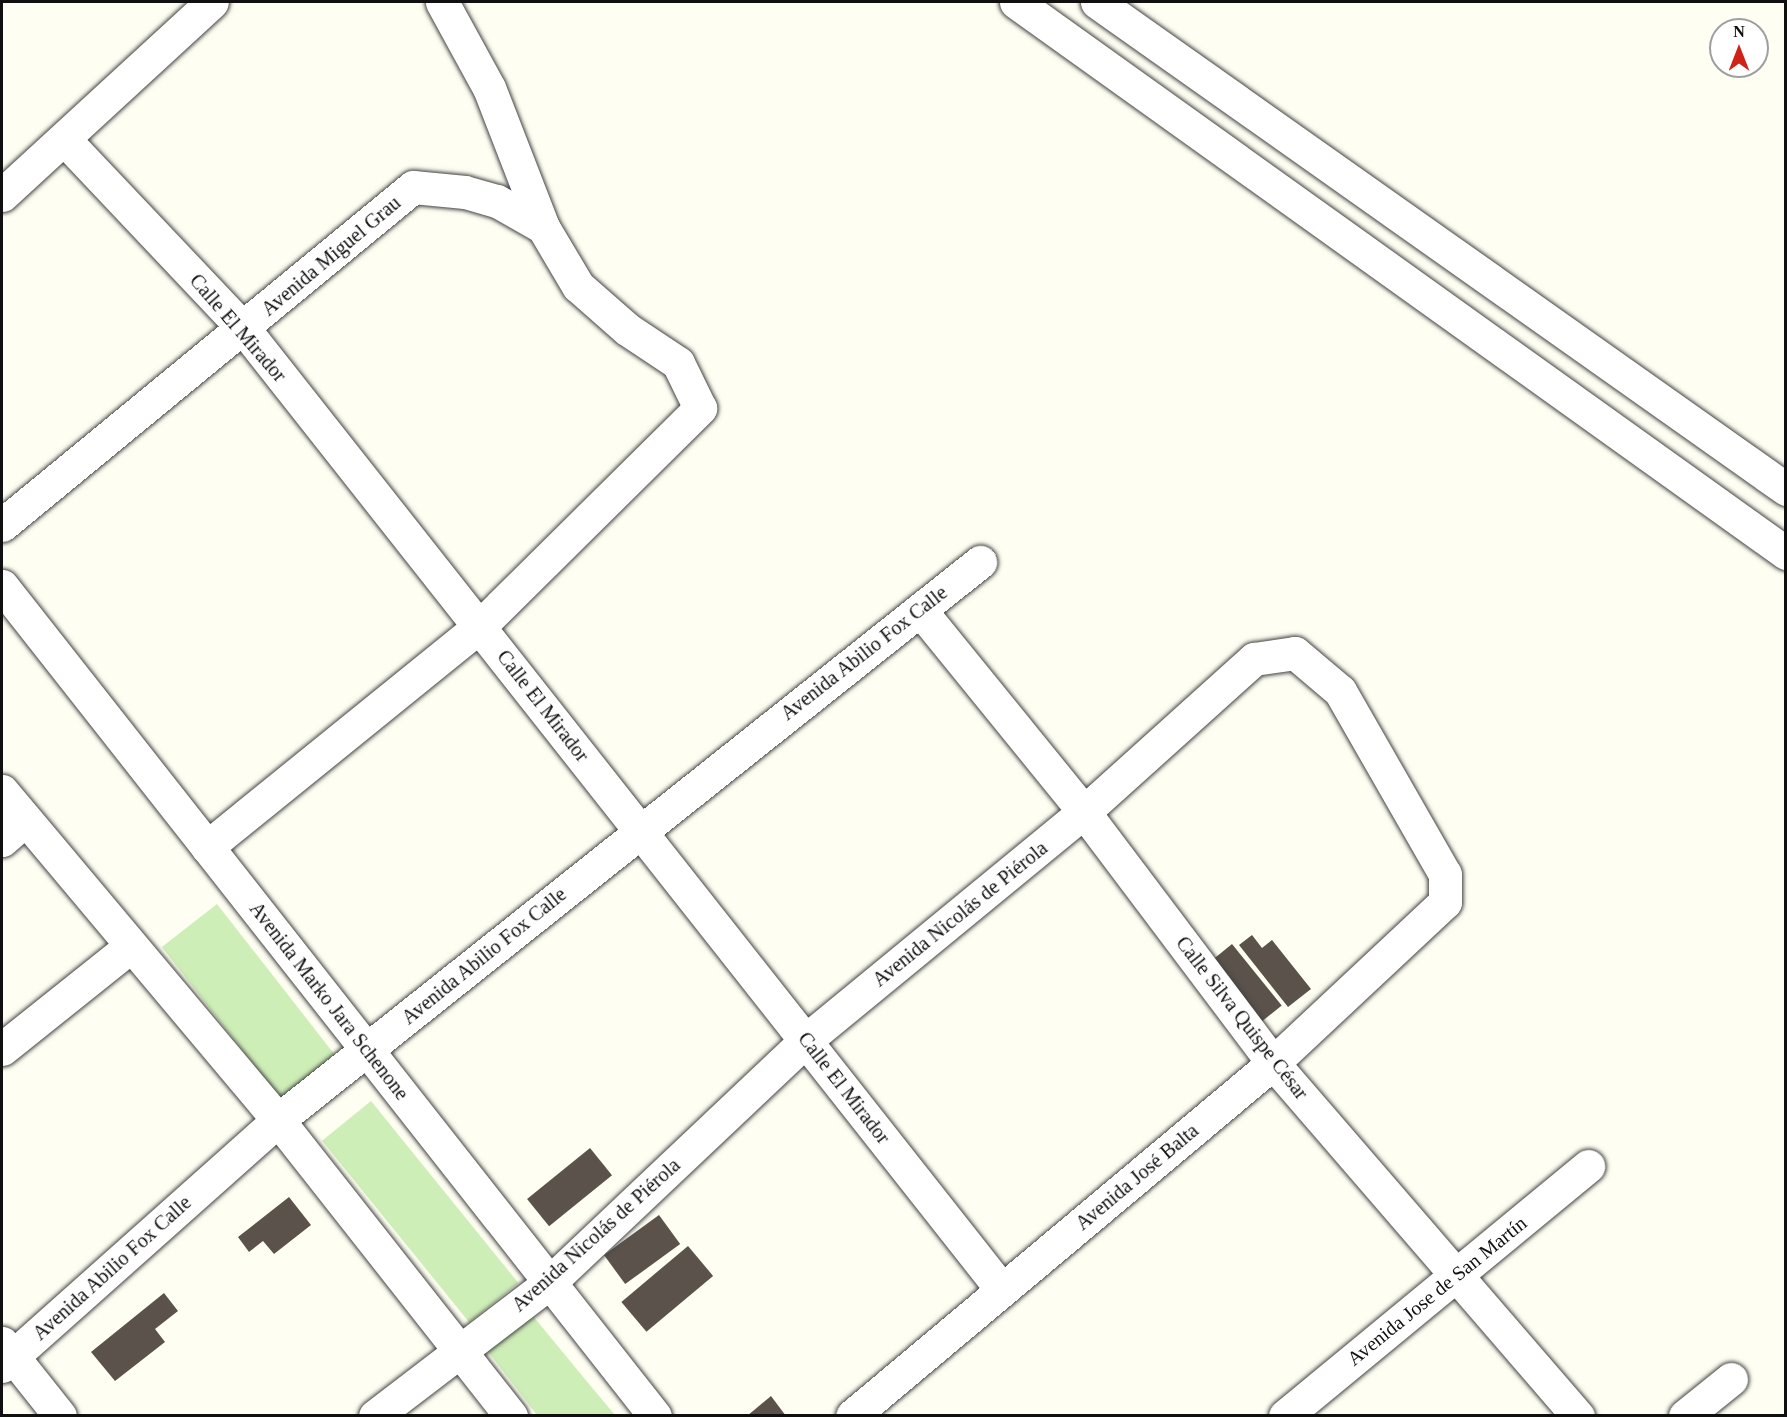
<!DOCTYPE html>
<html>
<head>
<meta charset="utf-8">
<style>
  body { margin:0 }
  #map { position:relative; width:1787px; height:1417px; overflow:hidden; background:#fffef2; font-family:Georgia,serif }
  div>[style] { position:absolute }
  .green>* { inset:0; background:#ceeeb7; transform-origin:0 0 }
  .building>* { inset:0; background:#5a524b; transform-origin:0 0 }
  .roads { filter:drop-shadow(0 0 2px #434343) drop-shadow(0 0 2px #434343) }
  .minor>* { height:33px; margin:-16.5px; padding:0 16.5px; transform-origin:16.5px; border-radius:16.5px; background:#fff }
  span { translate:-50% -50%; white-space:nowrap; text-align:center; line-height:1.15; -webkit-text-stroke:6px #fff; paint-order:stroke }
  .street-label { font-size:20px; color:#101010 }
  .frame { position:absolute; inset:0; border:3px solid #101010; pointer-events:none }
  .north { position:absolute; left:1709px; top:18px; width:60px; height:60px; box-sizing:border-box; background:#fff; border:2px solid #9f9f9f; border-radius:50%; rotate:0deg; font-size:16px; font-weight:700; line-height:24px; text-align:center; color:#101010 }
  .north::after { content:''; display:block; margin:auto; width:21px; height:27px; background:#cf2318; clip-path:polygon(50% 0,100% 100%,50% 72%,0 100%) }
</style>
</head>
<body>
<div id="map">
  <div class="green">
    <div style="left:217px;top:904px;width:202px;height:70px;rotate:52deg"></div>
    <div style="left:371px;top:1101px;width:234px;height:63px;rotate:51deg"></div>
    <div style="clip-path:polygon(528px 1310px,589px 1384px,615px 1415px,537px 1415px,482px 1344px)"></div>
  </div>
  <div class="building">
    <div style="clip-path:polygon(1252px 935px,1262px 948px,1272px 940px,1311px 989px,1288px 1007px,1239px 945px)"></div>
    <div style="left:1232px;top:944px;width:79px;height:32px;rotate:51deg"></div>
    <div style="left:590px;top:1148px;width:35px;height:81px;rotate:51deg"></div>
    <div style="clip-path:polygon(289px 1197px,311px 1225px,274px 1254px,263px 1241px,249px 1252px,238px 1237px)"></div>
    <div style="left:659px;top:1215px;width:36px;height:68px;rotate:54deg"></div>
    <div style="left:688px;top:1246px;width:39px;height:87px;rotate:50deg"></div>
    <div style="clip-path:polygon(164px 1293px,178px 1311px,155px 1329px,165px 1342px,115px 1381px,91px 1352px)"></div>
    <div style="clip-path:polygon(771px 1396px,786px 1416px,747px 1416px)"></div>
  </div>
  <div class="roads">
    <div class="minor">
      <div style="left:1016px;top:2px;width:947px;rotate:35.59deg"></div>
      <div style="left:1097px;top:2px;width:844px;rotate:35.25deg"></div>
      <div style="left:65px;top:140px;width:260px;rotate:46.6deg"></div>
      <div style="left:244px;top:329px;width:1224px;rotate:51.73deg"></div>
      <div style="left:2px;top:195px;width:285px;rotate:-42.6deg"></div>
      <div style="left:2px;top:525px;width:532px;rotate:-39.43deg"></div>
      <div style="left:413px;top:187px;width:52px;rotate:5.5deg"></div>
      <div style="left:465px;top:192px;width:33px;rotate:16deg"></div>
      <div style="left:497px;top:201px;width:53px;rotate:29.5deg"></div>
      <div style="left:2px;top:586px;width:1056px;rotate:51.81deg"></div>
      <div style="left:920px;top:610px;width:260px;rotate:50.9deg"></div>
      <div style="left:1084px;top:812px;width:314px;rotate:53deg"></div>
      <div style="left:1273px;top:1063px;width:467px;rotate:49.2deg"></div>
      <div style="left:2px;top:791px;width:429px;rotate:50deg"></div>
      <div style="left:278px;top:1120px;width:377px;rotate:51.8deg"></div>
      <div style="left:2px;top:840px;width:30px;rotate:-41deg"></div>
      <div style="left:207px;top:847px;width:351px;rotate:-39deg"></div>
      <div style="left:480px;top:626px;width:310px;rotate:-44.7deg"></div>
      <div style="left:700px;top:408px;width:50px;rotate:-116.1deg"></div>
      <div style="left:678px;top:363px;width:61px;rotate:-146.3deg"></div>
      <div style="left:627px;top:329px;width:65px;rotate:-138.7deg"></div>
      <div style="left:578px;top:286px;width:69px;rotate:-120.7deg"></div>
      <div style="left:543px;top:227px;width:149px;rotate:-111.2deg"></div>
      <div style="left:489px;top:88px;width:98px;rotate:-118.7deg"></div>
      <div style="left:2px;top:1049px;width:164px;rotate:-38.6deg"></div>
      <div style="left:2px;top:1343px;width:93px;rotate:51.5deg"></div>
      <div style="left:2px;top:1366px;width:370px;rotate:-41.7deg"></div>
      <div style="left:278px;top:1120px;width:897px;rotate:-38.48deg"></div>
      <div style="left:375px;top:1416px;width:219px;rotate:-37.4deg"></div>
      <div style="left:549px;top:1283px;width:354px;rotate:-43.4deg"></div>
      <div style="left:806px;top:1040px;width:360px;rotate:-39.4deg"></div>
      <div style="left:1084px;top:812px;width:229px;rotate:-42deg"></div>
      <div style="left:1254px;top:659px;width:41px;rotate:-8.3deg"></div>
      <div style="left:1295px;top:653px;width:59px;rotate:40.2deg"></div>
      <div style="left:1340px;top:691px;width:211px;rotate:60.2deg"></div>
      <div style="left:1445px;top:874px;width:28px;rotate:90deg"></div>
      <div style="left:1445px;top:902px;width:236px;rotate:136.9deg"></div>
      <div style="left:1273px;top:1063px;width:549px;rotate:140.02deg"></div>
      <div style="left:1285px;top:1416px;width:393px;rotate:-39.5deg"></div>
      <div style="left:1685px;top:1416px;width:59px;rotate:-38.8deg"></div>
    </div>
  </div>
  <div class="street-label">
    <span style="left:331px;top:256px;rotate:-40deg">Avenida Miguel Grau</span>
    <span style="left:238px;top:328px;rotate:49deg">Calle El Mirador</span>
    <span style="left:864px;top:653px;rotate:-38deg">Avenida Abilio Fox Calle</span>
    <span style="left:543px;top:706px;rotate:52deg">Calle El Mirador</span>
    <span style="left:960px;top:914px;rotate:-39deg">Avenida Nicolás de Piérola</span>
    <span style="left:484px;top:956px;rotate:-39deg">Avenida Abilio Fox Calle</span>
    <span style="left:329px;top:1001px;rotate:52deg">Avenida Marko Jara Schenone</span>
    <span style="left:1242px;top:1018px;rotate:52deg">Calle Silva Quispe César</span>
    <span style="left:844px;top:1088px;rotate:52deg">Calle El Mirador</span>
    <span style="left:1137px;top:1177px;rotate:-40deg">Avenida José Balta</span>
    <span style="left:596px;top:1235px;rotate:-42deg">Avenida Nicolás de Piérola</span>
    <span style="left:112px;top:1268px;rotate:-42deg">Avenida Abilio Fox Calle</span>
    <span style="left:1437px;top:1291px;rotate:-39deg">Avenida Jose de San Martín</span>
  </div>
  <div class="frame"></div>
  <div class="north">N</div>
</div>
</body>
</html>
